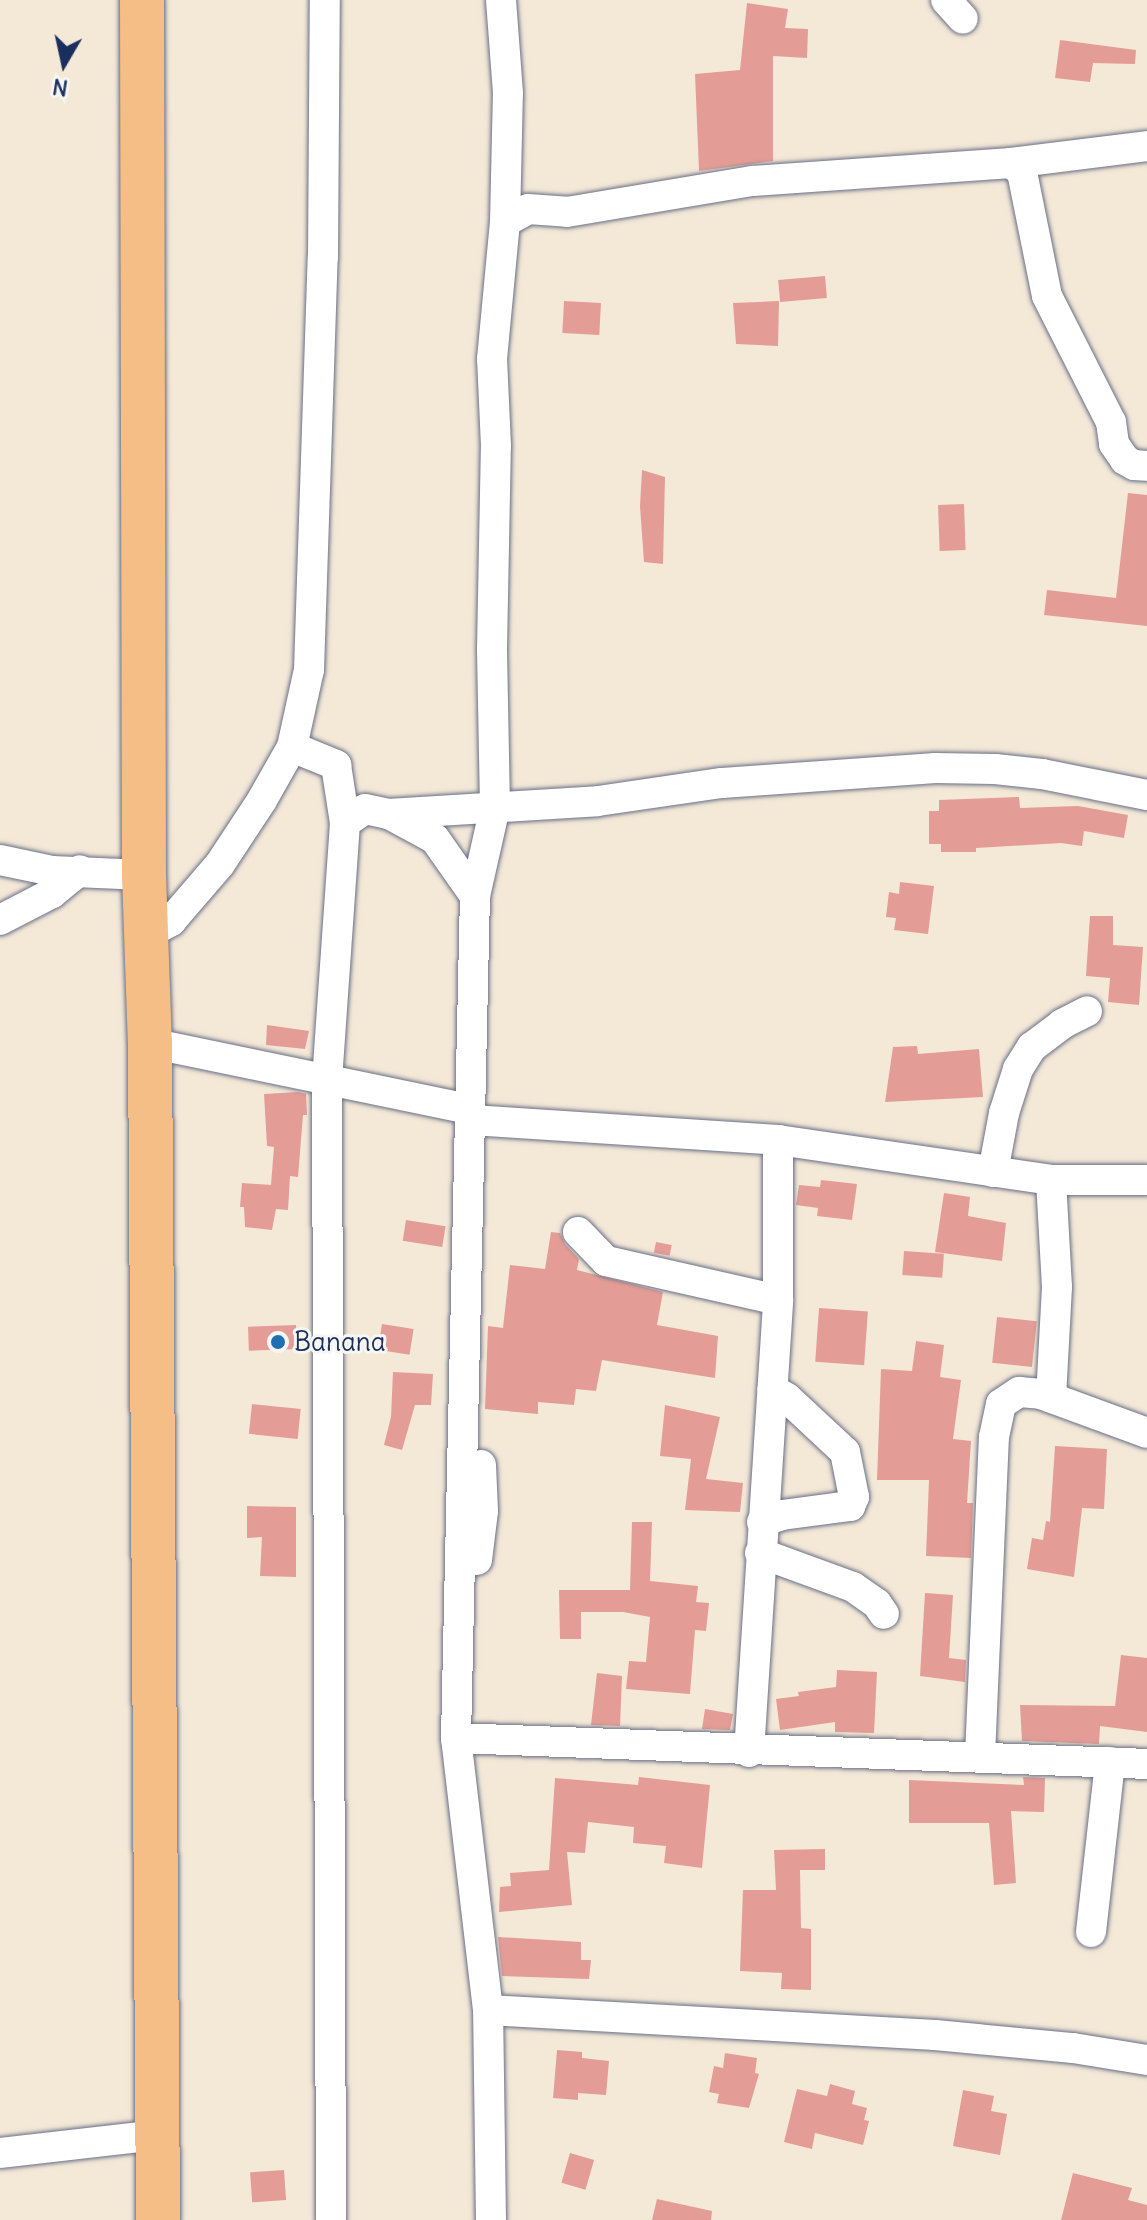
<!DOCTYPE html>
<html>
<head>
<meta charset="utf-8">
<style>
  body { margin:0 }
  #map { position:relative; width:1147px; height:2220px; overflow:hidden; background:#f4e8d7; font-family:Delius,sans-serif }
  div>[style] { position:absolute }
  .building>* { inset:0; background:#e49d96; transform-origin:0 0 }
  .roads { filter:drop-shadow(0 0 2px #677088) drop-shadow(0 0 2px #677088) }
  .street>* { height:30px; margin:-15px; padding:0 15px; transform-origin:15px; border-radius:15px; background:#fff }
  .highway>* { height:44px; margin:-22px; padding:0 22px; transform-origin:22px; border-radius:22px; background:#f5be86 }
  .dots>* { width:22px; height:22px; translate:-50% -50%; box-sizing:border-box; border:4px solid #f6f6f2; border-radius:50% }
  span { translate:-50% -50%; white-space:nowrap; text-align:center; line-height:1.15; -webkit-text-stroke:6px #f6f6f2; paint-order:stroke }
  .poi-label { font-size:26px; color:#1b2f5e }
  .left { translate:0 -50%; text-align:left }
  .north { position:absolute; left:24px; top:24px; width:80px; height:80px; -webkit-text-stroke:6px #f6f6f2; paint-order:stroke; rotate:189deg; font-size:22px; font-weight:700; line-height:32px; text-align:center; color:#1b2f5e }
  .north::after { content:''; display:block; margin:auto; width:28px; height:36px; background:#1b2f5e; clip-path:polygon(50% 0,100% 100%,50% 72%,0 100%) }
</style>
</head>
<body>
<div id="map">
  <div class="building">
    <div style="clip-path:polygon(747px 3px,788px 9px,785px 28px,808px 29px,807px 58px,773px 56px,773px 161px,699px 171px,695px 74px,740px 70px)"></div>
    <div style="clip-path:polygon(1060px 40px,1136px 50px,1135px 64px,1093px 63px,1090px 82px,1055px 78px)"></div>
    <div style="left:825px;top:276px;width:22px;height:47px;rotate:85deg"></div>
    <div style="left:564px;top:301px;width:37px;height:32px;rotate:3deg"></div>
    <div style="clip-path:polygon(779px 301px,778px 346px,736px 344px,733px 303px)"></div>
    <div style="clip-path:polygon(642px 470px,665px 477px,663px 564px,644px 562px,640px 506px)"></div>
    <div style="clip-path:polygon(1128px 493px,1147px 495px,1147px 626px,1044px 615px,1047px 590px,1116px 598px)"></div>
    <div style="left:964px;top:504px;width:46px;height:26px;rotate:88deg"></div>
    <div style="clip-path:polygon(1019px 797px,1020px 808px,1078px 806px,1128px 815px,1124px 838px,1084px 831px,1082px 846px,1061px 843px,976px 848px,976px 852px,941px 852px,941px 844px,929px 844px,929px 811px,939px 811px,939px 800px)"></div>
    <div style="clip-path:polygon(900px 882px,934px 886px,928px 934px,894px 930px,896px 918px,886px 917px,889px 892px,899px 894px)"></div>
    <div style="clip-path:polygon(1090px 916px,1113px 916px,1113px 945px,1143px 947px,1139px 1005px,1108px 1002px,1110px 978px,1086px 976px)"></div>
    <div style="clip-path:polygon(267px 1025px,309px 1031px,305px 1049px,266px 1045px)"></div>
    <div style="clip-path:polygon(917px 1046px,918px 1054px,979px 1049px,983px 1097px,885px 1102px,893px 1047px)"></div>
    <div style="clip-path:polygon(298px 1092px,306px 1094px,307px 1115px,303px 1115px,298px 1177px,290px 1176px,288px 1210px,276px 1209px,272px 1230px,245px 1227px,244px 1207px,240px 1207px,242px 1183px,271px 1185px,274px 1147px,267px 1146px,264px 1094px)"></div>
    <div style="clip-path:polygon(821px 1180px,857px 1184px,852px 1220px,817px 1216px,818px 1208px,796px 1205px,799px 1185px,820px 1187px)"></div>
    <div style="clip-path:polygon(944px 1193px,970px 1197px,968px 1216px,1006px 1223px,1002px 1261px,935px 1252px)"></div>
    <div style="left:406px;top:1220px;width:40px;height:21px;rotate:9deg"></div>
    <div style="clip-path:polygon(551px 1232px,560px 1233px,565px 1244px,579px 1259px,577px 1270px,663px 1292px,657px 1325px,718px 1336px,715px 1378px,602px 1360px,596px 1391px,576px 1389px,574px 1405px,538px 1402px,538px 1414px,485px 1409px,488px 1326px,503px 1328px,510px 1265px,545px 1269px)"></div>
    <div style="left:656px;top:1242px;width:16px;height:11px;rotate:11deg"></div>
    <div style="left:904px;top:1251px;width:40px;height:24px;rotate:4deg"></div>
    <div style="left:819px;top:1308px;width:49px;height:54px;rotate:4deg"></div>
    <div style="left:997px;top:1317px;width:40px;height:46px;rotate:6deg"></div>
    <div style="left:382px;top:1324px;width:32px;height:26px;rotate:9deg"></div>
    <div style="left:296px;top:1325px;width:24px;height:48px;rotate:88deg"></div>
    <div style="clip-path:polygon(916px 1341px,944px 1345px,940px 1377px,961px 1380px,953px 1439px,971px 1441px,967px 1503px,973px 1503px,971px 1558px,926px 1556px,929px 1480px,877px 1480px,881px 1369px,912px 1371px)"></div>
    <div style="clip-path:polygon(393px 1372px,433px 1374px,431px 1405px,415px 1405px,402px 1450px,384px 1445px,391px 1417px)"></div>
    <div style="left:252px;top:1404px;width:49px;height:30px;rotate:6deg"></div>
    <div style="clip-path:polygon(665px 1405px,720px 1417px,706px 1479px,743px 1483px,740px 1512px,685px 1510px,691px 1459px,660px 1456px)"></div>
    <div style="clip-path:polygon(1055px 1446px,1107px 1449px,1104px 1509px,1082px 1508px,1074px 1577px,1027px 1569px,1032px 1538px,1043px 1540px,1046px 1521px,1050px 1522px)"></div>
    <div style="clip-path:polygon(247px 1506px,296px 1507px,296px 1577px,260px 1576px,262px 1537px,247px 1538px)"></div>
    <div style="clip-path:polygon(632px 1522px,652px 1522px,650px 1581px,698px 1586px,696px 1602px,709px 1603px,706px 1631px,695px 1630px,690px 1694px,626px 1689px,629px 1661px,646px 1662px,650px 1617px,623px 1612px,581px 1612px,581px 1639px,560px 1639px,559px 1590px,630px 1590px)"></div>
    <div style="clip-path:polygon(925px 1593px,953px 1595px,949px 1658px,966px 1660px,965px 1682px,920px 1676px)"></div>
    <div style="clip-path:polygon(1121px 1655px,1147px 1658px,1147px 1732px,1100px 1726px,1099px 1744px,1022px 1741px,1020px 1705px,1115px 1706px)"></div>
    <div style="clip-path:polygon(837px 1670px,877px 1672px,874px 1733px,835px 1732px,835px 1722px,780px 1730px,776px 1699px,799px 1696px,798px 1692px,836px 1687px)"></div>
    <div style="clip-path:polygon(597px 1673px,622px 1676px,620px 1726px,591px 1725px)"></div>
    <div style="clip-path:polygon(705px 1709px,733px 1714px,730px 1730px,702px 1729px)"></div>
    <div style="clip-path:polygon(639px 1777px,710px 1785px,702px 1868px,664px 1863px,666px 1846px,633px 1843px,634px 1827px,588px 1822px,585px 1853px,567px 1852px,572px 1905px,499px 1912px,500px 1887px,511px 1886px,510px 1873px,549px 1870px,555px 1778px,638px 1785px)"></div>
    <div style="clip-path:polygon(1023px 1777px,1045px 1778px,1044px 1812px,1011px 1811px,1016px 1883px,994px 1885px,989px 1823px,909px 1823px,909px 1780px,1024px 1785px)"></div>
    <div style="clip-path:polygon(825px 1849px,825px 1870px,800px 1870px,801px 1928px,811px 1929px,811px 1990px,781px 1989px,782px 1973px,740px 1971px,743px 1890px,776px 1890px,774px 1850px)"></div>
    <div style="clip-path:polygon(498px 1937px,581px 1942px,581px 1960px,591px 1960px,589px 1979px,502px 1976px)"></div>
    <div style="clip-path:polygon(557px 2050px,582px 2052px,582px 2058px,609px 2061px,606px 2095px,578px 2093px,578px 2100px,553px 2098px)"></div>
    <div style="clip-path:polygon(725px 2053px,757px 2058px,755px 2073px,759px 2074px,749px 2108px,717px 2103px,719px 2094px,709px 2092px,714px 2066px,723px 2068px)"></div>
    <div style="clip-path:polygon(830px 2084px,855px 2091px,852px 2104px,867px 2108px,864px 2120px,869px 2121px,863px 2145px,815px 2133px,812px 2149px,784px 2142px,797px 2089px,827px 2096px)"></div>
    <div style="clip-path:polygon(963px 2090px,994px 2096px,991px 2111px,1007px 2114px,1000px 2155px,953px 2146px)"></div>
    <div style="left:570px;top:2153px;width:25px;height:31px;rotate:16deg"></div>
    <div style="left:284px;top:2170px;width:30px;height:34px;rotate:86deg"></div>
    <div style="clip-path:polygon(1073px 2173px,1132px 2188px,1128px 2200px,1147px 2205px,1147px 2220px,1061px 2220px)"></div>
    <div style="clip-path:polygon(657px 2199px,712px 2211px,711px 2220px,652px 2220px)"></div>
  </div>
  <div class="roads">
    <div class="street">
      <div style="left:946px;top:0;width:25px;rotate:48deg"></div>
      <div style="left:1011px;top:163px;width:14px;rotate:39deg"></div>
      <div style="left:1022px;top:172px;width:126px;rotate:78.6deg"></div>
      <div style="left:1047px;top:296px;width:141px;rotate:63.1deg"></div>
      <div style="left:1111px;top:422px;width:22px;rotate:82deg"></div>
      <div style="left:1114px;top:444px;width:19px;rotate:55deg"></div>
      <div style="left:1125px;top:460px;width:10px;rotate:29deg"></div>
      <div style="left:1134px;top:465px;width:13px;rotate:4deg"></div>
      <div style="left:505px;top:222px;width:26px;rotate:-29deg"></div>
      <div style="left:528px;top:209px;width:39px;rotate:4deg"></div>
      <div style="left:567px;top:212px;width:189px;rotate:-9.5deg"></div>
      <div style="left:753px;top:181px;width:259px;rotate:-4deg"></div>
      <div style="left:1011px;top:163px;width:137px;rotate:-7.1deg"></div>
      <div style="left:292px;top:747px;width:48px;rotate:22.2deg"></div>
      <div style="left:336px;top:765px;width:59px;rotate:81.2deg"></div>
      <div style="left:345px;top:823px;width:258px;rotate:94deg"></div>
      <div style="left:327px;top:1080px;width:1140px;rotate:89.8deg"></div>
      <div style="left:389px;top:814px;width:52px;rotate:28.5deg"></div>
      <div style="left:435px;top:839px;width:70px;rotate:54.9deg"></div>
      <div style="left:345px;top:823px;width:24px;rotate:-35deg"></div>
      <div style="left:365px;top:809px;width:24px;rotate:12deg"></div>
      <div style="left:388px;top:814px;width:210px;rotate:-3.5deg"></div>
      <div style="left:598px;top:801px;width:125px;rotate:-8.3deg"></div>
      <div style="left:722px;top:783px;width:214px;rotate:-4deg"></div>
      <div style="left:935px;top:768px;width:60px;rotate:1deg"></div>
      <div style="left:995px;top:769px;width:47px;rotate:6.1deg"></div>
      <div style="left:1042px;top:774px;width:107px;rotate:11.3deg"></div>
      <div style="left:0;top:860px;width:53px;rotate:11.9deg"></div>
      <div style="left:52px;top:871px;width:92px;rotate:2.5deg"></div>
      <div style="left:0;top:920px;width:59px;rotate:-27.4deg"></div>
      <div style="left:52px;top:893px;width:36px;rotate:-39deg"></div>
      <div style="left:145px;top:935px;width:30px;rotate:-28deg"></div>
      <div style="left:171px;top:921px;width:75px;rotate:-49.3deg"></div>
      <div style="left:220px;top:864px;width:77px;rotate:-56.7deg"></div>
      <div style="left:262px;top:800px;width:61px;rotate:-60.5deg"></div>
      <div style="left:292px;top:747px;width:79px;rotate:-77.6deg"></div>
      <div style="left:309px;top:670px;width:413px;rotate:-88.1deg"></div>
      <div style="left:323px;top:257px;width:257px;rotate:-89.6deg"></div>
      <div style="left:150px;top:1043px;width:327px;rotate:11.7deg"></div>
      <div style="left:471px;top:1120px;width:308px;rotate:3.7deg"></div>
      <div style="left:778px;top:1140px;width:276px;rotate:8.3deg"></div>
      <div style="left:1051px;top:1180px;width:96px"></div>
      <div style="left:993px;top:1172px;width:60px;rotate:-79.4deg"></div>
      <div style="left:1004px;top:1113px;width:46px;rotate:-72.3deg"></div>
      <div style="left:1018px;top:1069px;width:26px;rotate:-58deg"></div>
      <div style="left:1032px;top:1047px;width:38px;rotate:-37deg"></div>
      <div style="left:1062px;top:1024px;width:28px;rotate:-27deg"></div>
      <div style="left:1051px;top:1180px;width:107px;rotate:86.8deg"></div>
      <div style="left:1057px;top:1287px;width:111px;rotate:93.1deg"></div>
      <div style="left:578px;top:1232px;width:40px;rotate:46deg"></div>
      <div style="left:606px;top:1261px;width:176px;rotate:12.8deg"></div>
      <div style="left:762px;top:1522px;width:21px;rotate:-19deg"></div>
      <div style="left:782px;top:1515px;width:69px;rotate:-7.5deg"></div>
      <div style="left:850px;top:1506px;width:10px;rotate:-66deg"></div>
      <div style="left:854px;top:1497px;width:46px;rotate:-101.3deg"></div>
      <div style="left:845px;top:1452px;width:79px;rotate:-137deg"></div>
      <div style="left:787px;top:1398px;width:17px;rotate:-149deg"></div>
      <div style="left:760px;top:1553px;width:99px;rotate:20.1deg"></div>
      <div style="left:853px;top:1587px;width:29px;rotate:35deg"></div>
      <div style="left:877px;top:1604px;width:12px;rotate:55deg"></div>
      <div style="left:477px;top:1560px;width:49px;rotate:-83deg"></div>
      <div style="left:483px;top:1511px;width:46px;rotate:-92.5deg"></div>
      <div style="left:456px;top:1738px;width:691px;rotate:2.15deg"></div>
      <div style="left:749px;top:1752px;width:453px;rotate:-86.3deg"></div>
      <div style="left:778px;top:1300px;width:160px;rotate:-90deg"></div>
      <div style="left:980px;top:1756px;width:319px;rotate:-87.5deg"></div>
      <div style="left:994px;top:1437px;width:34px;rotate:-78deg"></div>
      <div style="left:1001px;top:1404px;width:22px;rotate:-34deg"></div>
      <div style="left:1019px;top:1392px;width:22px;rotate:5deg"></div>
      <div style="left:1041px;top:1394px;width:113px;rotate:20.2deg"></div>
      <div style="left:1091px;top:1932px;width:171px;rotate:-83.6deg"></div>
      <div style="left:488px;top:2010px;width:448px;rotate:3.2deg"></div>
      <div style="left:935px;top:2035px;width:139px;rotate:5.4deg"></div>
      <div style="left:1073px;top:2048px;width:75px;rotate:9.2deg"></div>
      <div style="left:0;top:2153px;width:160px;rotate:-6.5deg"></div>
      <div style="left:491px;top:2220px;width:210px;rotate:-90.8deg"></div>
      <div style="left:488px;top:2010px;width:274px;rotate:-96.7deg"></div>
      <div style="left:456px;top:1738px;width:842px;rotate:-88.71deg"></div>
      <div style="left:475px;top:896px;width:91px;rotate:-77.3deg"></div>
      <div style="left:495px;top:807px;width:158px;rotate:-91.1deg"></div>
      <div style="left:492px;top:649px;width:203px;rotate:-88.9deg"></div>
      <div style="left:496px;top:446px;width:87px;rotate:-92.6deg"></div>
      <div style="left:492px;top:359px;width:138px;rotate:-84.6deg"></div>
      <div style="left:505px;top:222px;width:129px;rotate:-88.7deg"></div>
      <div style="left:508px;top:93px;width:93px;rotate:-94.3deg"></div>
    </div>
    <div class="highway">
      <div style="left:142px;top:0;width:875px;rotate:89.87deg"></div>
      <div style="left:144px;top:875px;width:168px;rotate:88deg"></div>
      <div style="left:150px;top:1043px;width:1177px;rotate:89.61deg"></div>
    </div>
  </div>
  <div class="dots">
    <div style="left:278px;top:1342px;background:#1f6fb2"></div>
  </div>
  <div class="poi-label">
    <span class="left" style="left:294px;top:1342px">Banana</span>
  </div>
  <div class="north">N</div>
</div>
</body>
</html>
